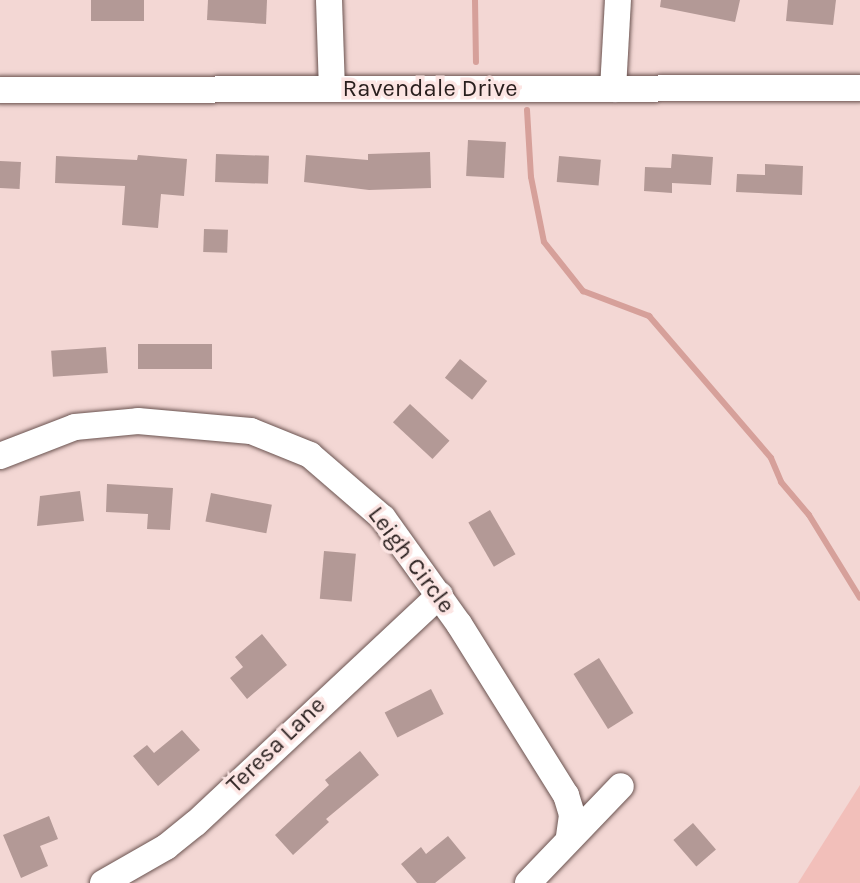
<!DOCTYPE html>
<html>
<head>
<meta charset="utf-8">
<style>
  body { margin:0 }
  #map { position:relative; width:860px; height:883px; overflow:hidden; background:#f3d7d4; font-family:Karla,sans-serif }
  div>[style] { position:absolute }
  .green>* { inset:0; background:#f2bfba }
  .stream>* { height:6px; margin:-3px; padding:0 3px; transform-origin:3px; border-radius:3px; background:#d6a09a }
  .building>* { inset:0; background:#b39996; transform-origin:0 0 }
  .roads { filter:drop-shadow(0 0 2px #6a5350) drop-shadow(0 0 2px #6a5350) }
  .minor>* { height:26px; margin:-13px; padding:0 13px; transform-origin:13px; border-radius:13px; background:#fff }
  span { translate:-50% -50%; white-space:nowrap; text-align:center; line-height:1.15; -webkit-text-stroke:7px #fce5e3; paint-order:stroke }
  .street-label { font-size:24px; color:#281e1d }
</style>
</head>
<body>
<div id="map">
  <div class="green">
    <div style="clip-path:polygon(860px 785px,860px 883px,798px 883px)"></div>
  </div>
  <div class="stream">
    <div style="left:475px;top:0;width:62px;rotate:89.1deg"></div>
    <div style="left:527px;top:110px;width:67px;rotate:86.6deg"></div>
    <div style="left:531px;top:177px;width:66px;rotate:78.7deg"></div>
    <div style="left:544px;top:242px;width:63px;rotate:51.5deg"></div>
    <div style="left:583px;top:291px;width:71px;rotate:20.7deg"></div>
    <div style="left:649px;top:316px;width:187px;rotate:49.3deg"></div>
    <div style="left:771px;top:458px;width:26px;rotate:67deg"></div>
    <div style="left:781px;top:482px;width:43px;rotate:49.7deg"></div>
    <div style="left:809px;top:515px;width:97px;rotate:58.4deg"></div>
  </div>
  <div class="building">
    <div style="left:91px;top:0;width:53px;height:21px"></div>
    <div style="clip-path:polygon(208px 0,267px 0,266px 24px,207px 20px)"></div>
    <div style="clip-path:polygon(661px 0,740px 0,735px 22px,660px 7px)"></div>
    <div style="clip-path:polygon(788px 0,836px 0,833px 25px,786px 21px)"></div>
    <div style="left:468px;top:140px;width:38px;height:36px;rotate:3deg"></div>
    <div style="clip-path:polygon(430px 152px,431px 188px,369px 190px,304px 182px,306px 155px,368px 160px,368px 154px)"></div>
    <div style="left:216px;top:154px;width:53px;height:28px;rotate:2deg"></div>
    <div style="clip-path:polygon(672px 154px,713px 157px,711px 185px,672px 183px,672px 193px,644px 191px,645px 167px,671px 168px)"></div>
    <div style="clip-path:polygon(138px 155px,187px 159px,184px 196px,161px 194px,158px 228px,122px 225px,125px 186px,55px 183px,56px 156px,137px 160px)"></div>
    <div style="left:559px;top:156px;width:42px;height:26px;rotate:5deg"></div>
    <div style="left:0;top:161px;width:21px;height:27px;rotate:3deg"></div>
    <div style="clip-path:polygon(765px 164px,803px 166px,802px 195px,736px 192px,737px 174px,765px 175px)"></div>
    <div style="left:204px;top:229px;width:24px;height:23px;rotate:2deg"></div>
    <div style="left:138px;top:344px;width:74px;height:25px"></div>
    <div style="left:106px;top:347px;width:26px;height:55px;rotate:86deg"></div>
    <div style="left:460px;top:359px;width:35px;height:24px;rotate:39deg"></div>
    <div style="left:410px;top:404px;width:54px;height:25px;rotate:43deg"></div>
    <div style="clip-path:polygon(107px 484px,173px 488px,170px 530px,147px 529px,148px 514px,106px 512px)"></div>
    <div style="clip-path:polygon(80px 491px,84px 521px,37px 526px,40px 496px)"></div>
    <div style="left:211px;top:493px;width:62px;height:29px;rotate:11deg"></div>
    <div style="left:490px;top:510px;width:51px;height:25px;rotate:60deg"></div>
    <div style="left:324px;top:551px;width:32px;height:48px;rotate:5deg"></div>
    <div style="clip-path:polygon(262px 634px,287px 665px,247px 699px,230px 678px,243px 667px,235px 657px)"></div>
    <div style="left:599px;top:658px;width:65px;height:30px;rotate:58deg"></div>
    <div style="left:431px;top:689px;width:28px;height:52px;rotate:63deg"></div>
    <div style="clip-path:polygon(182px 730px,200px 750px,158px 786px,133px 756px,147px 745px,154px 753px)"></div>
    <div style="clip-path:polygon(360px 751px,379px 775px,326px 819px,329px 822px,293px 855px,275px 835px,329px 785px,325px 780px)"></div>
    <div style="clip-path:polygon(49px 816px,58px 839px,40px 846px,48px 866px,21px 878px,3px 835px)"></div>
    <div style="left:693px;top:823px;width:35px;height:26px;rotate:49deg"></div>
    <div style="clip-path:polygon(448px 836px,466px 858px,435px 883px,417px 883px,401px 864px,421px 847px,426px 854px)"></div>
  </div>
  <div class="roads">
    <div class="minor">
      <div style="left:329px;top:0;width:89px;rotate:88.1deg"></div>
      <div style="left:613px;top:89px;width:89px;rotate:-86.8deg"></div>
      <div style="left:0;top:90px;width:860px;rotate:-0.13deg"></div>
      <div style="left:0;top:456px;width:80px;rotate:-21.1deg"></div>
      <div style="left:75px;top:427px;width:63px;rotate:-5.4deg"></div>
      <div style="left:138px;top:421px;width:113px;rotate:5.1deg"></div>
      <div style="left:251px;top:431px;width:64px;rotate:22.1deg"></div>
      <div style="left:310px;top:455px;width:96px;rotate:40.8deg"></div>
      <div style="left:383px;top:518px;width:130px;rotate:54.4deg"></div>
      <div style="left:459px;top:624px;width:202px;rotate:58deg"></div>
      <div style="left:566px;top:795px;width:21px;rotate:73deg"></div>
      <div style="left:572px;top:815px;width:21px;rotate:98deg"></div>
      <div style="left:103px;top:883px;width:73px;rotate:-29.7deg"></div>
      <div style="left:166px;top:847px;width:38px;rotate:-39deg"></div>
      <div style="left:196px;top:823px;width:334px;rotate:-43.1deg"></div>
      <div style="left:528px;top:883px;width:134px;rotate:-46.2deg"></div>
    </div>
  </div>
  <div class="street-label">
    <span style="left:430px;top:89px">Ravendale Drive</span>
    <span style="left:411px;top:560px;rotate:53deg">Leigh Circle</span>
    <span style="left:276px;top:745px;rotate:-44deg">Teresa Lane</span>
  </div>
</div>
</body>
</html>
